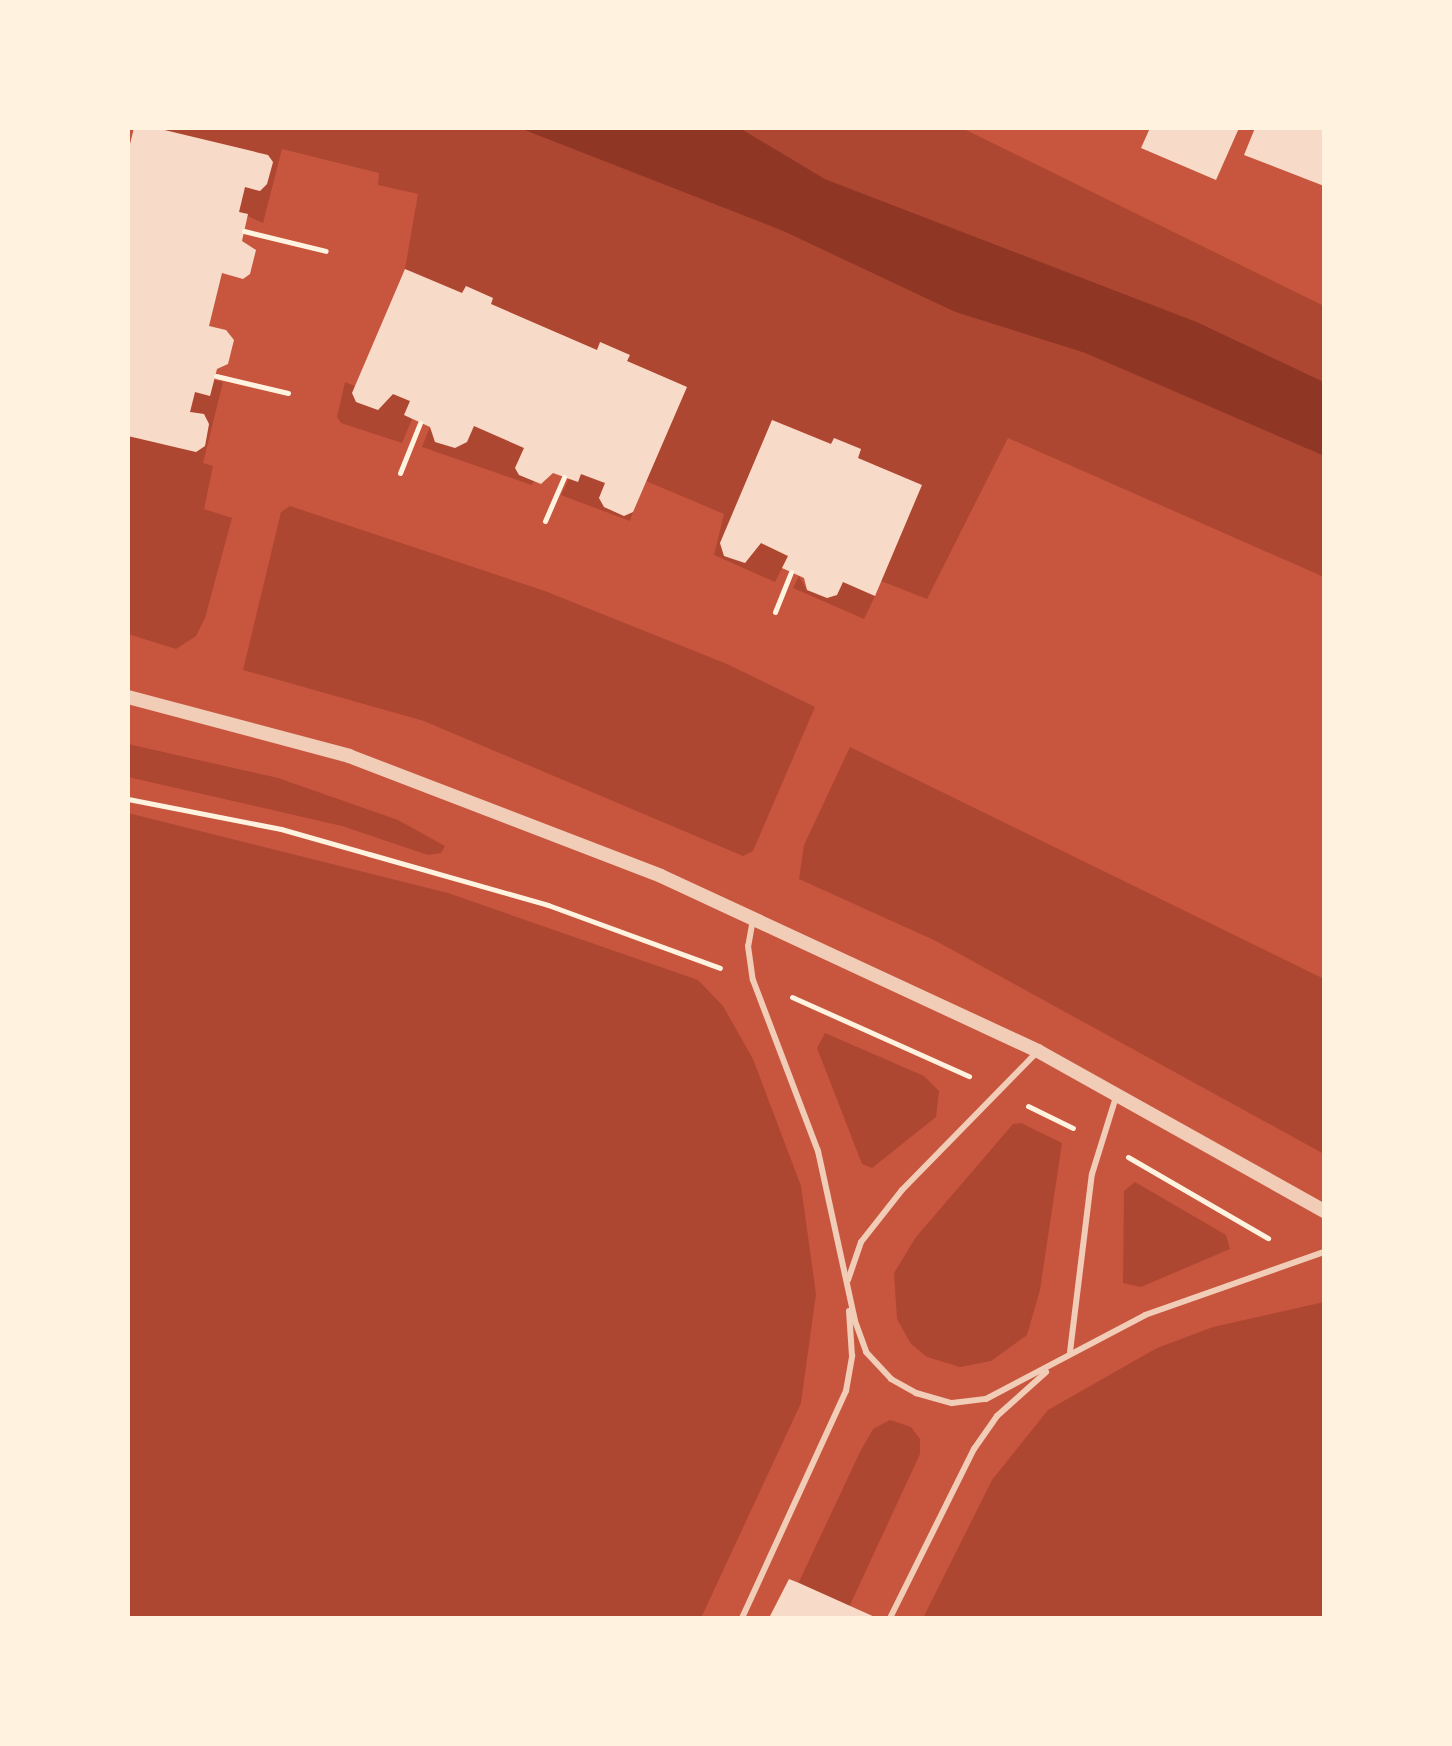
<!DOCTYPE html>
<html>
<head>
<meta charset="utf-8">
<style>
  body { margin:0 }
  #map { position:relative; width:1452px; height:1746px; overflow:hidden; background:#c8553d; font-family:"PT Sans Narrow",sans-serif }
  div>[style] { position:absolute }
  .green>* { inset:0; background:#ae4732 }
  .water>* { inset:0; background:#8f3625 }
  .building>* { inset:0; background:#f7dbc8 }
  .path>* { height:5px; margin:-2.5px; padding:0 2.5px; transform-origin:2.5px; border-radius:2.5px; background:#fff3e0 }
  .service>* { height:6px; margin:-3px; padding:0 3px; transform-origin:3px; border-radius:3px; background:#f1ccb7 }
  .tertiary>* { height:14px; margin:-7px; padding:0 7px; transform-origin:7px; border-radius:7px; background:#f1ccb7 }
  span { translate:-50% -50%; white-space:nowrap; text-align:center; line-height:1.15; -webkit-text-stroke:6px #fff3e0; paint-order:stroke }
  .frame { position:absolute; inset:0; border:130px solid #fff3e0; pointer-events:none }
</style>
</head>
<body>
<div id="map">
  <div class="green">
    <div style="clip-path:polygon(156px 128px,519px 128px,783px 231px,955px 312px,1085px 353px,1324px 456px,1324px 577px,1008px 438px,927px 599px,881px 581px,858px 458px,861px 449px,835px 438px,831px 444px,773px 420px,720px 544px,724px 556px,745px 563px,761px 543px,788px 556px,775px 582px,714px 555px,724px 514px,646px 481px,687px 387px,627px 361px,629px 355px,601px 342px,597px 350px,491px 304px,493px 298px,466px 286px,462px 293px,405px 269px,418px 194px,378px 185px,379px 173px,282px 149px,263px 223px,239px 212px,245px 187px,260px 191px,267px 184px,273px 163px,268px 155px)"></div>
    <div style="clip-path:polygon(740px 128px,962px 128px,1324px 306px,1324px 382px,1197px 322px,825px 179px)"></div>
    <div style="clip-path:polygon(214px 380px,223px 382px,203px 463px,213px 466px,204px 509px,232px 518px,205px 618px,196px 636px,176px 649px,128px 634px,128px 436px,196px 452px,205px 446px,209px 424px,204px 414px,190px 412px,195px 392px,210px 396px)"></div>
    <div style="clip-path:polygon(345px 382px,355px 386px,356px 402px,378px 410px,393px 394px,410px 401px,405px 415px,412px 419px,402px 443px,341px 423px,337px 417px)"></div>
    <div style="clip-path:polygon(474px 426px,524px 448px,515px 468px,534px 481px,532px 485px,422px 447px,430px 427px)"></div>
    <div style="clip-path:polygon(581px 474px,605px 483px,599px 498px,604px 507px,624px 516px,633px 512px,630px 521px,561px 495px,569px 479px,578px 482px)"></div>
    <div style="clip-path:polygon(290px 506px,545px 591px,727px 664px,815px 707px,753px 851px,743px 856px,424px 721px,243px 670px,281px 512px)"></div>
    <div style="clip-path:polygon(799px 576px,807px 590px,827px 598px,837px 594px,843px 582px,875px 596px,864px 619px,793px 588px)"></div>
    <div style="clip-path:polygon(128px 744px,278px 778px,398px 820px,445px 846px,441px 853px,428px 855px,342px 826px,128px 777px)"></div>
    <div style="clip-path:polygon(850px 747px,1324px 979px,1324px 1154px,936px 941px,799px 879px,804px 845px)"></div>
    <div style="clip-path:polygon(128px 813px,448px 893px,698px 980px,723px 1006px,753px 1059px,801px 1186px,816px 1294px,801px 1403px,701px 1618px,128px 1618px)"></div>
    <div style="clip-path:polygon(825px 1033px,924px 1076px,939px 1091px,936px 1117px,872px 1168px,862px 1164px,817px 1048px)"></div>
    <div style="clip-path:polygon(1021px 1123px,1062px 1143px,1040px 1290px,1027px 1335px,991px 1361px,960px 1367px,927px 1357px,911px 1344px,897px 1319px,894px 1273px,916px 1237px,1013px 1124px)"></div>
    <div style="clip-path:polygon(1135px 1182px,1226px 1235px,1230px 1249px,1141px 1287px,1123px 1283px,1124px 1191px)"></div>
    <div style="clip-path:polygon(1324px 1302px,1324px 1618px,923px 1618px,992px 1480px,1048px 1410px,1157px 1348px,1213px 1327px)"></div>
    <div style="clip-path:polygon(890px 1420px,911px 1427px,920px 1439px,920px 1454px,844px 1618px,782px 1618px,860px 1452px,873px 1429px)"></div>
  </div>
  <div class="water">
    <div style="clip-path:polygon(519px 128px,740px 128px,825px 179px,1197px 322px,1324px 382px,1324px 456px,1085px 353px,955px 312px,783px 231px)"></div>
  </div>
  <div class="building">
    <div style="clip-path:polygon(134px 128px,156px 128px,268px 155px,273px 162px,267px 184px,260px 191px,245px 187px,239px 212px,248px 214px,242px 241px,256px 250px,250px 274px,243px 279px,222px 273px,209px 326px,226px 330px,234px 340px,228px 364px,217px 369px,210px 396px,195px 392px,190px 412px,204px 414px,209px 424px,205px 446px,196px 452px,128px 436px,128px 152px)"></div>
    <div style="clip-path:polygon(1150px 128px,1239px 128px,1216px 180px,1141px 148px)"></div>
    <div style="clip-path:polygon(1255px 128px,1324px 128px,1324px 186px,1244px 155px)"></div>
    <div style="clip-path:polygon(405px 269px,462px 293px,466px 286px,493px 298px,491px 304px,597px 350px,600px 342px,630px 355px,627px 361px,687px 387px,633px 512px,624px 516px,604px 507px,599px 498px,605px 483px,581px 474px,578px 482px,553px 473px,541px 484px,519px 475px,515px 468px,524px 448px,474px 426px,467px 442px,455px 448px,435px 442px,430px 427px,404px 415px,410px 401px,393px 394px,378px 410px,356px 402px,352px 393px)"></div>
    <div style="clip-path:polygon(772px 420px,831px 444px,834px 438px,861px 449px,858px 458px,922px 485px,875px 596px,843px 582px,837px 595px,827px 598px,807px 590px,804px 578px,782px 568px,788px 556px,761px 543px,745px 563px,724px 556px,720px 543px)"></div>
    <div style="clip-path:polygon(789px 1579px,799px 1583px,877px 1618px,769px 1618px)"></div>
  </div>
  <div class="path">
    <div style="left:244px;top:231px;width:84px;rotate:13.7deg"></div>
    <div style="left:216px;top:376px;width:74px;rotate:13.3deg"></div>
    <div style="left:400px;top:473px;width:54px;rotate:-68.2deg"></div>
    <div style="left:545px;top:521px;width:48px;rotate:-66.6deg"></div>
    <div style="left:775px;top:612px;width:43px;rotate:-68.2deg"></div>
    <div style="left:128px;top:799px;width:156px;rotate:11.1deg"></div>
    <div style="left:281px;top:829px;width:91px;rotate:15.9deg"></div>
    <div style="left:369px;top:854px;width:186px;rotate:15.9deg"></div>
    <div style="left:548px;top:905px;width:183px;rotate:20.1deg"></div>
    <div style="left:792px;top:997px;width:194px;rotate:24.1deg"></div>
    <div style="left:1028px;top:1106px;width:50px;rotate:26.1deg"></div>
    <div style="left:1128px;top:1157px;width:162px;rotate:30.1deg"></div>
  </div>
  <div class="service">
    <div style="left:753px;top:919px;width:27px;rotate:100deg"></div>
    <div style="left:748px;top:946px;width:34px;rotate:82deg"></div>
    <div style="left:753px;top:980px;width:183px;rotate:69.2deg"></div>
    <div style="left:818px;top:1151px;width:174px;rotate:77.7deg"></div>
    <div style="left:855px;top:1321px;width:33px;rotate:70deg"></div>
    <div style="left:866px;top:1352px;width:37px;rotate:47deg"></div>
    <div style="left:891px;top:1379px;width:29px;rotate:29deg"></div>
    <div style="left:916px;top:1393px;width:37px;rotate:16deg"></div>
    <div style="left:952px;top:1403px;width:34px;rotate:-7deg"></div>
    <div style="left:986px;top:1399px;width:180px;rotate:-27.8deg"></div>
    <div style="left:1145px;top:1315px;width:190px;rotate:-19.4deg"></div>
    <div style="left:848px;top:1280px;width:40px;rotate:-71.1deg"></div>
    <div style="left:861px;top:1242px;width:66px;rotate:-51.7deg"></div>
    <div style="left:902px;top:1190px;width:194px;rotate:-45.6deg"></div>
    <div style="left:1070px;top:1352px;width:179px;rotate:-83deg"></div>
    <div style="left:1092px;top:1174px;width:81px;rotate:-72.7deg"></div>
    <div style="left:742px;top:1618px;width:250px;rotate:-65.4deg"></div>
    <div style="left:846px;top:1391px;width:36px;rotate:-80deg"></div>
    <div style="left:852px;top:1356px;width:45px;rotate:-93.8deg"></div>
    <div style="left:890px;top:1618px;width:189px;rotate:-63.6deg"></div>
    <div style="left:974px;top:1449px;width:40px;rotate:-55.1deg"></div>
    <div style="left:997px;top:1416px;width:66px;rotate:-41.9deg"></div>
  </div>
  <div class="tertiary">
    <div style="left:128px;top:697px;width:229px;rotate:14.9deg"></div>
    <div style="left:349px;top:756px;width:334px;rotate:21deg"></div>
    <div style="left:661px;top:876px;width:416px;rotate:24.9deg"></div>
    <div style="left:1038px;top:1051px;width:328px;rotate:29.2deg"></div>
  </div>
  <div class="frame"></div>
</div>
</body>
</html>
